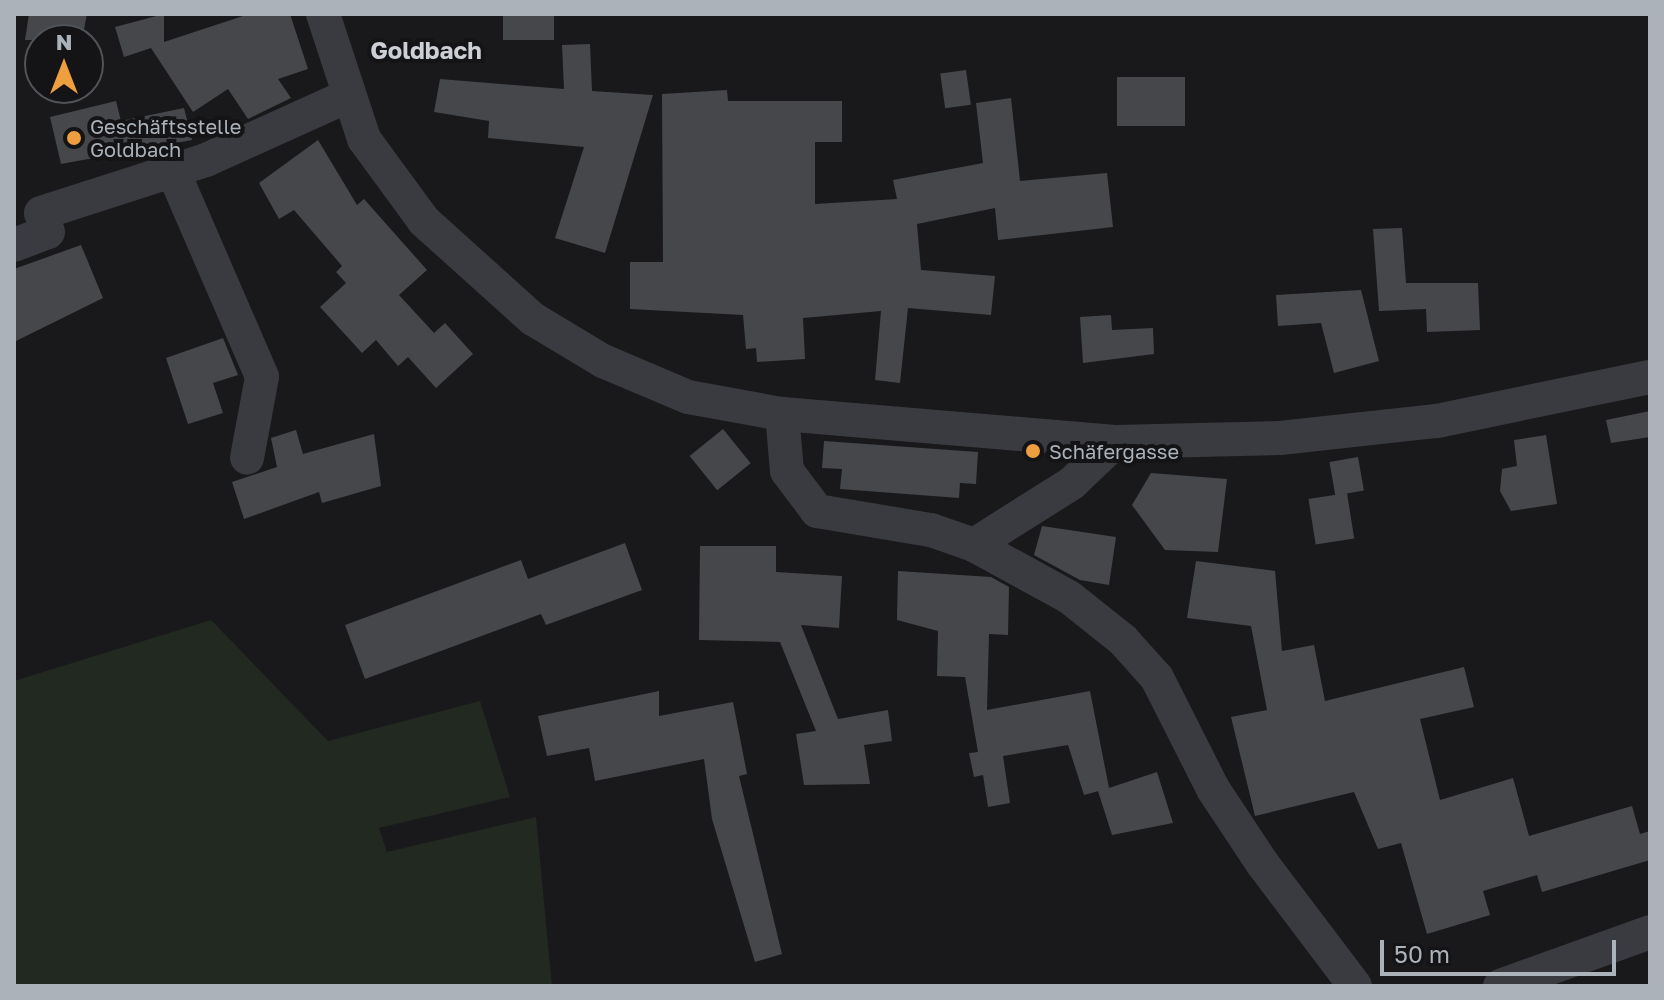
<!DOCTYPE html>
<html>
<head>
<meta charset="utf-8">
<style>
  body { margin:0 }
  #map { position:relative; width:1664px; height:1000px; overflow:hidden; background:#19191b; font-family:"Golos Text",sans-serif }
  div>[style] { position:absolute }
  .green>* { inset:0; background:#212921 }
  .building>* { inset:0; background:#45474b; transform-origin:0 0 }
  .minor>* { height:34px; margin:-17px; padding:0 17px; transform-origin:17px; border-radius:17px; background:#3a3b40 }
  .dots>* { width:22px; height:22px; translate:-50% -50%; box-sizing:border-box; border:4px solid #141416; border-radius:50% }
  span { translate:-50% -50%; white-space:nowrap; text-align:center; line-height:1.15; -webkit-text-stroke:8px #141416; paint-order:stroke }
  .poi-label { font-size:20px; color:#abb2ba }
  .left { translate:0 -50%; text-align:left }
  .quarter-label { font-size:24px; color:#ccd0d6; font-weight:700 }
  .frame { position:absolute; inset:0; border:16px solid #abb2ba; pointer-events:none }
  .north { position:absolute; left:24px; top:24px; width:80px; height:80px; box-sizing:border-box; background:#141416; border:2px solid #505358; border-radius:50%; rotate:0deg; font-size:22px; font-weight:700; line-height:32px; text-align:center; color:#abb2ba }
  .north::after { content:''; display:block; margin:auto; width:28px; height:36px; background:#ed9e3e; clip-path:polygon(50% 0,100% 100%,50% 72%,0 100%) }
  .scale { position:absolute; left:1380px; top:940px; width:236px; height:36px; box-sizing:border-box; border:4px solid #abb2ba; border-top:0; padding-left:10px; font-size:24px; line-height:28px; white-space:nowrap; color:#abb2ba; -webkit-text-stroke:6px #141416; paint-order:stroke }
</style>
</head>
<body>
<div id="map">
  <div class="green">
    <div style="clip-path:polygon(211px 620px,328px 741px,480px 701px,510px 797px,379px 828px,387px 852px,536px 817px,552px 986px,14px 986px,14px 681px)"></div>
  </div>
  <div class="building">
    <div style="clip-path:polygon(29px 14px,87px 14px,82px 40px,25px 40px)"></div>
    <div style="clip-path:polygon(164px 14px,164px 42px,249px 14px,290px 14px,308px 69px,278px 79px,291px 98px,248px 119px,228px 89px,193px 112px,151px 48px,124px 57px,115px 27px)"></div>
    <div style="left:503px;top:14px;width:51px;height:26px"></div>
    <div style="clip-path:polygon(590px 44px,592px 91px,653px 95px,605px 253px,555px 238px,584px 147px,488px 138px,489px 121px,434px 112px,440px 79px,564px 89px,562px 45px)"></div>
    <div style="left:966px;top:70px;width:35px;height:26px;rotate:82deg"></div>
    <div style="left:1117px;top:77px;width:68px;height:49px"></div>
    <div style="clip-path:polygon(727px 90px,728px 101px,842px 101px,842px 142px,815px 142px,815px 204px,897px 199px,893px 180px,983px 163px,976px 103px,1011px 98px,1020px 181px,1107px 173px,1113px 227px,998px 240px,995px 208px,917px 224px,921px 270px,995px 276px,991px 315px,908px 308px,900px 383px,875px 380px,881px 311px,803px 318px,805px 359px,757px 362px,756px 348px,746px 349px,743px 315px,630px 309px,630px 262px,663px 262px,662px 94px)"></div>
    <div style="clip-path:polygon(116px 101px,121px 121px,184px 108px,192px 140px,61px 164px,50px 117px)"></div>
    <div style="clip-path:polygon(318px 140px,357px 205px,364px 199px,427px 270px,399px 295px,434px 333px,445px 323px,473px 354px,436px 388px,408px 357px,398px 366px,376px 340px,362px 353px,320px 307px,346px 283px,336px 272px,342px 266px,294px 210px,279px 219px,259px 183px)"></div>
    <div style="clip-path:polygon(1402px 228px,1406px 283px,1478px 283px,1480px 330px,1427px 332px,1426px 309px,1379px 311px,1373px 229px)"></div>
    <div style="clip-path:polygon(81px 245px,103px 298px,14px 342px,14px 269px)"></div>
    <div style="clip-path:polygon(1361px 290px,1379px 361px,1334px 373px,1321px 323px,1278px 326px,1276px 295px)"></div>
    <div style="clip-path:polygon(1111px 315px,1112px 330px,1153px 328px,1154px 354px,1083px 363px,1080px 317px)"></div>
    <div style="clip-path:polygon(223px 338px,238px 375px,213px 383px,223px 413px,188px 424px,166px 358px)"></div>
    <div style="clip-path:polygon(1650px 411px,1650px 437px,1611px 443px,1606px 420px)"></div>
    <div style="left:723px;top:429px;width:44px;height:43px;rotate:51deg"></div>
    <div style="clip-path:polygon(296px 430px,303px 454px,374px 434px,381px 486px,322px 503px,319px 492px,244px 519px,232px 482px,277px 467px,271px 438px)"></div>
    <div style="clip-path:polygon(1546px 435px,1557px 504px,1511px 511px,1500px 491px,1502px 469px,1517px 466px,1514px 440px)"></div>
    <div style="clip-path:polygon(824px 441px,978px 452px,976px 484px,960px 483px,959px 498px,840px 489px,842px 469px,822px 468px)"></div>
    <div style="left:1358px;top:457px;width:34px;height:29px;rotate:80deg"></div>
    <div style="clip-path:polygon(1151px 473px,1227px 479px,1218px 552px,1165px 550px,1132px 505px)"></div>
    <div style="left:1347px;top:493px;width:46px;height:39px;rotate:81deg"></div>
    <div style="clip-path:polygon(1042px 526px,1116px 537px,1109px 585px,1080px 580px,1034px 555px)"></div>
    <div style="clip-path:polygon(625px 543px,642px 590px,546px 625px,541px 614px,365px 679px,345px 625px,521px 560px,528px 579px)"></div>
    <div style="clip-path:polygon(700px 546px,776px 546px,776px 572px,842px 576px,839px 628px,801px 625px,838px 719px,888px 710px,892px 741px,864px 745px,870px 784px,804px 785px,796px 734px,816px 731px,780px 642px,699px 640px)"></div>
    <div style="clip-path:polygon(1196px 561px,1275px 571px,1282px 651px,1314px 645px,1325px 701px,1464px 667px,1474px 707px,1420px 719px,1440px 800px,1513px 778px,1529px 836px,1632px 806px,1640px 834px,1650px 831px,1650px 860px,1542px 892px,1537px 875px,1483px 891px,1490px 915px,1427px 934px,1401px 843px,1378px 849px,1354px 792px,1255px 816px,1231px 717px,1267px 710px,1251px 626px,1187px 618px)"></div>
    <div style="clip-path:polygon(898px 571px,991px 577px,1009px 587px,1008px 635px,989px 634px,987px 710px,1090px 691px,1109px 788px,1157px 772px,1173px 823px,1112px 835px,1098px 791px,1106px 789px,1084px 795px,1068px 745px,1003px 756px,1010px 803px,988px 807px,983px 775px,974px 777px,969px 753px,978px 752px,965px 677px,937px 676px,938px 631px,897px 620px)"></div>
    <div style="clip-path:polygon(659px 691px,659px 716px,733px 702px,747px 774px,739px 776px,782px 954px,755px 962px,712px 819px,704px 759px,595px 781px,589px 748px,547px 756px,538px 716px)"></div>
  </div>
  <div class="minor">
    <div style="left:323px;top:14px;width:132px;rotate:71.8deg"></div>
    <div style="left:364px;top:139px;width:102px;rotate:53.8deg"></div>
    <div style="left:424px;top:221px;width:147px;rotate:42deg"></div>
    <div style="left:533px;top:319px;width:82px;rotate:31deg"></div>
    <div style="left:603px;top:361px;width:92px;rotate:23deg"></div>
    <div style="left:688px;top:397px;width:96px;rotate:10.3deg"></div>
    <div style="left:782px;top:414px;width:334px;rotate:4.8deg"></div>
    <div style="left:1115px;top:442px;width:165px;rotate:-1.4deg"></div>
    <div style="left:1280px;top:438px;width:158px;rotate:-6.2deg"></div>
    <div style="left:1437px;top:421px;width:217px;rotate:-11.7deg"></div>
    <div style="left:173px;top:171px;width:224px;rotate:66.6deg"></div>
    <div style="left:262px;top:377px;width:82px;rotate:100.5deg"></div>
    <div style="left:14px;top:245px;width:36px;rotate:-21deg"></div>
    <div style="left:48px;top:232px;width:20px;rotate:-110deg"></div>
    <div style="left:41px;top:213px;width:173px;rotate:-17.8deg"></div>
    <div style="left:206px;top:160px;width:156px;rotate:-24.3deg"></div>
    <div style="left:782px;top:414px;width:57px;rotate:85deg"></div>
    <div style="left:787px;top:471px;width:50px;rotate:53.1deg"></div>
    <div style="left:817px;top:511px;width:116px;rotate:9.5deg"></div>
    <div style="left:931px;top:530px;width:46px;rotate:19.2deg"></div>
    <div style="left:974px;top:545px;width:108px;rotate:28.7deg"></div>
    <div style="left:1069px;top:597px;width:69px;rotate:38.5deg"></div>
    <div style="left:1123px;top:640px;width:51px;rotate:48.2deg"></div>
    <div style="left:1157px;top:678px;width:124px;rotate:63.2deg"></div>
    <div style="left:1213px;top:789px;width:89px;rotate:56.5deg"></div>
    <div style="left:1262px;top:863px;width:154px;rotate:52.9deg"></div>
    <div style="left:974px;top:545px;width:116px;rotate:-32.3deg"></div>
    <div style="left:1072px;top:483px;width:59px;rotate:-43.6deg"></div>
    <div style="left:1500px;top:986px;width:159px;rotate:-19.8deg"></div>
  </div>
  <div class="dots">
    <div style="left:74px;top:138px;background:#ed9e3e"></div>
    <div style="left:1033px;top:451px;background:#ed9e3e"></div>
  </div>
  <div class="poi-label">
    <span class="left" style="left:90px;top:138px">Geschäftsstelle<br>Goldbach</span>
    <span class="left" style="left:1049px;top:451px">Schäfergasse</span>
  </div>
  <div class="quarter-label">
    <span style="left:426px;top:50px">Goldbach</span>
  </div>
  <div class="frame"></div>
  <div class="north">N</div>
  <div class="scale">50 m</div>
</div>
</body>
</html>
